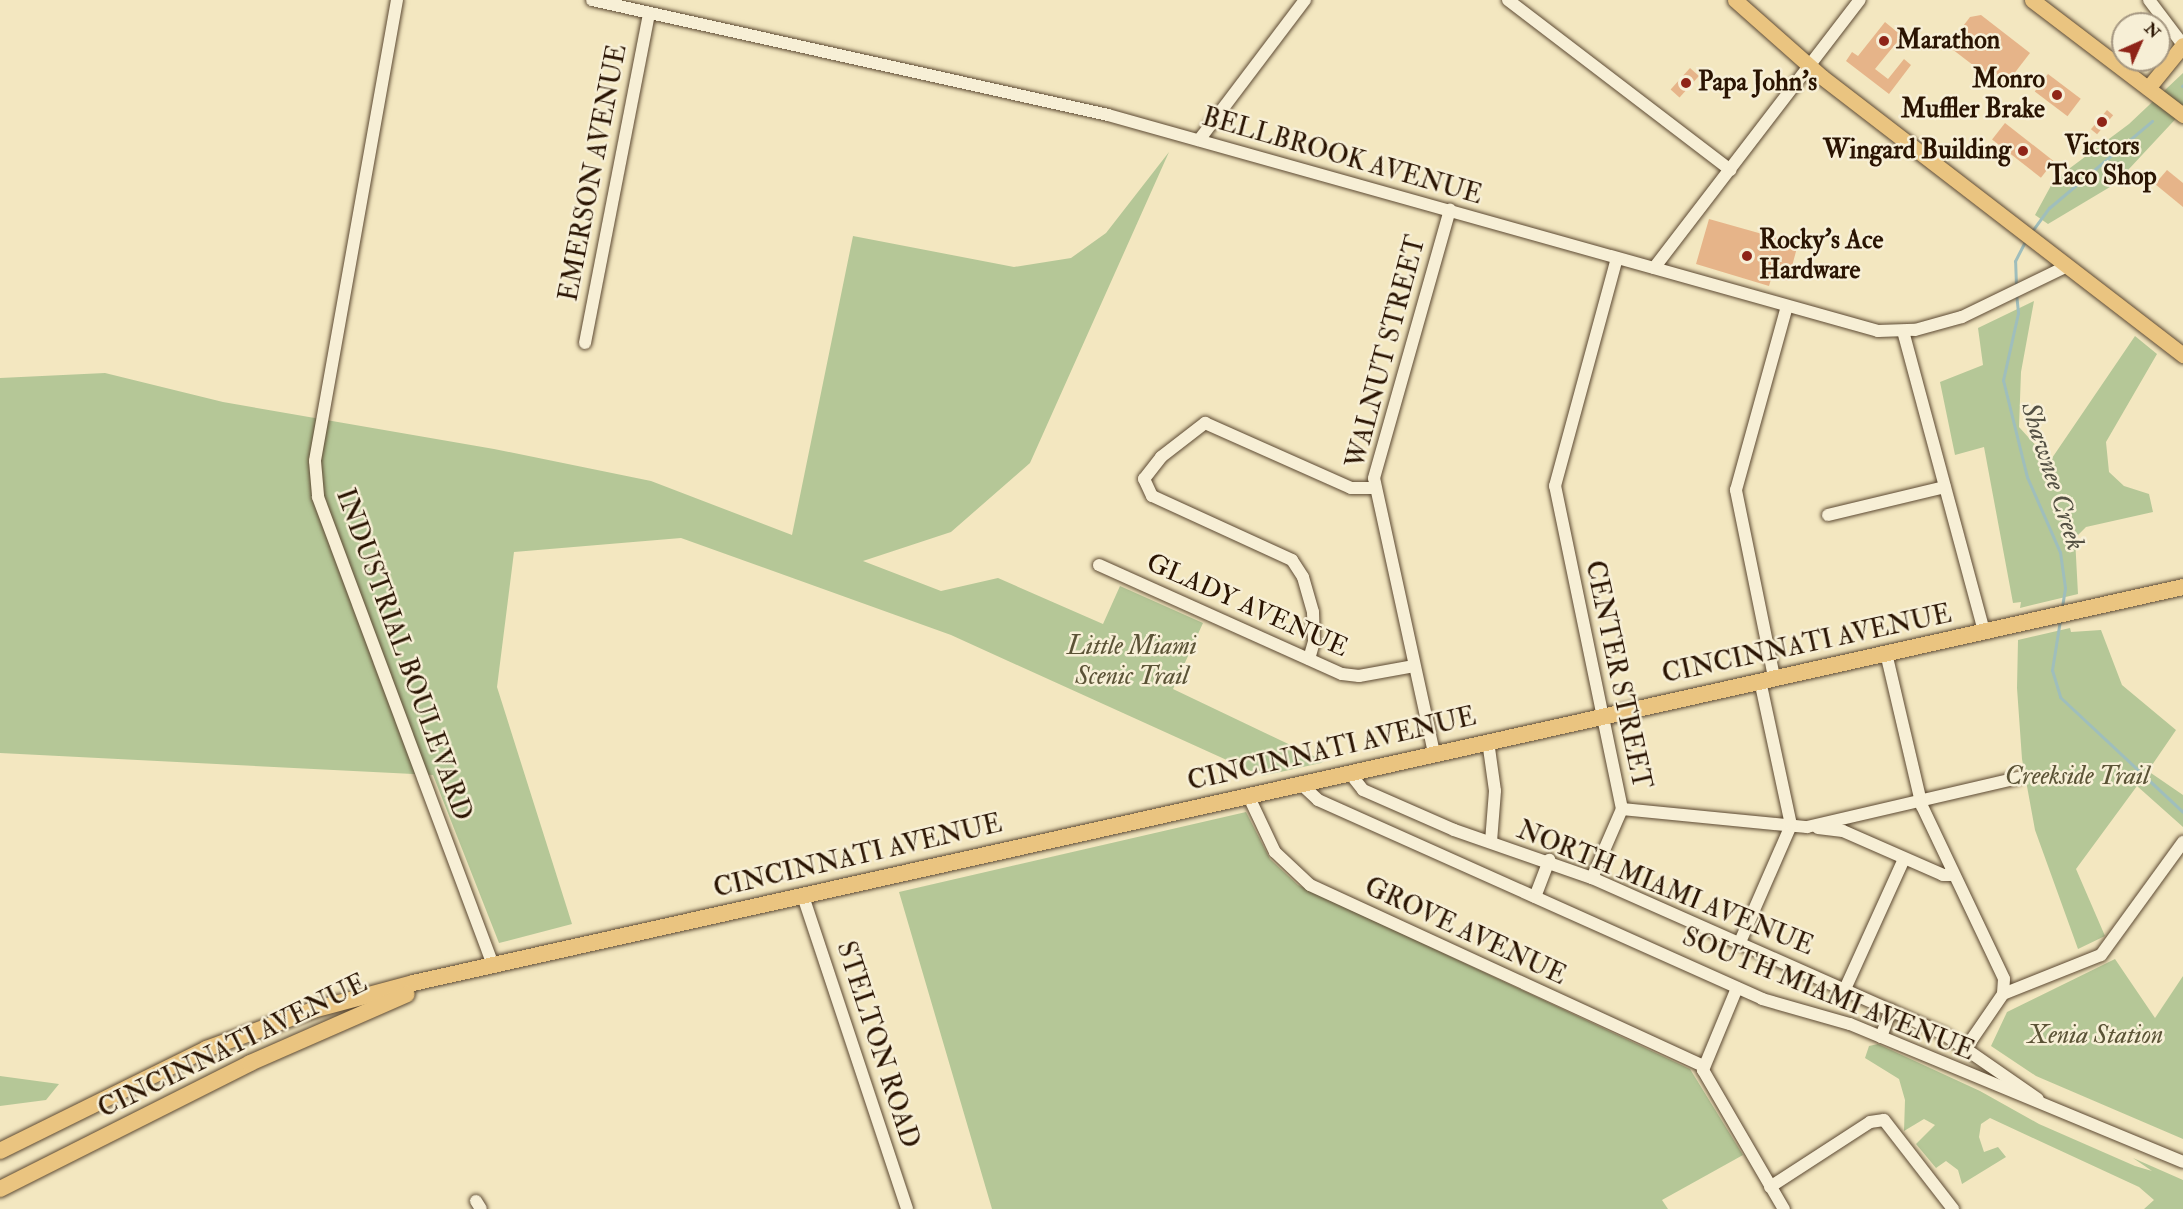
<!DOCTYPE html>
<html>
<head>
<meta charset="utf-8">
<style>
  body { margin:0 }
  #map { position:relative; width:2183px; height:1209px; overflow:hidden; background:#f3e7c0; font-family:"IM FELL Double Pica",serif }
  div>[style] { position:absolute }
  .green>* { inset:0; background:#b5c797 }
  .stream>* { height:3px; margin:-1.5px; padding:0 1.5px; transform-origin:1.5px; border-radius:1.5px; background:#9fbebc }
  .building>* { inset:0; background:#e6b489; transform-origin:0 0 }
  .roads { filter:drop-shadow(0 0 2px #5c4932) drop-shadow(0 0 2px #5c4932) }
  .minor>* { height:12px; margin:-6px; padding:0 6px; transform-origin:6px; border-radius:6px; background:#f7efd6 }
  .major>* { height:15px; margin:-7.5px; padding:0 7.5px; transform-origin:7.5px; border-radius:7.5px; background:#eac480 }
  .highway>* { height:16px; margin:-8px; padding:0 8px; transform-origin:8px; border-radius:8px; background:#eac480 }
  .dots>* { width:16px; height:16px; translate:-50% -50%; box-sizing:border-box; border:3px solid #f7efd6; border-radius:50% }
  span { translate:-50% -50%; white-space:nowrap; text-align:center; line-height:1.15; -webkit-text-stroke:5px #f7efd6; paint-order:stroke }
  .poi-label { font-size:26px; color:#2a1402; font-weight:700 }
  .left { translate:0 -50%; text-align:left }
  .right { translate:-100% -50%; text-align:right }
  .street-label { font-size:26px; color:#2a1402 }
  .park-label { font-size:26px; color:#5b5336; font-style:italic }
  .water-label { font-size:27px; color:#535043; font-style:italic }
  .north { position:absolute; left:2111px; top:12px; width:60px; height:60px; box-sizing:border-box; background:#f7efd6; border:2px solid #a59781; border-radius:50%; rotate:45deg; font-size:16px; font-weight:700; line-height:24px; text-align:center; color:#2a1402 }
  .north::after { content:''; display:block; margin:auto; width:21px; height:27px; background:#8f2418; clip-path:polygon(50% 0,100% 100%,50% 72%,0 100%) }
</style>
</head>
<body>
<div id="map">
  <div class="green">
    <div style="clip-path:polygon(2183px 73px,2183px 111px,2115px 184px,2048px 224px,2035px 215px,2054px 180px,2129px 124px)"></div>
    <div style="clip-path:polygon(1169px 152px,1030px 463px,951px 532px,863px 561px,941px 591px,998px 578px,1103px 624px,1120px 586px,1203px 623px,1173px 689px,1324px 761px,1321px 763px,1262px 776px,951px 635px,681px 538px,514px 552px,497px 687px,572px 924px,499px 943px,433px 775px,0 753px,0 378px,105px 373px,223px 402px,494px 449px,651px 481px,792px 535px,853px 236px,1014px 267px,1071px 258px,1106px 233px)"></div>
    <div style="clip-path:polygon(2034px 301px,2021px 372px,2019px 427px,2050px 461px,2135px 336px,2157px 354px,2106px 442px,2109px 472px,2124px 486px,2149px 494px,2153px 512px,2086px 527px,2075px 538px,2078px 594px,2020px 608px,2021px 602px,2013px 603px,1984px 447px,1955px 455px,1940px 382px,1983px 365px,1978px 328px)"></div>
    <div style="clip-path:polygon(2070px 628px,2071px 632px,2101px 630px,2122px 685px,2176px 730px,2148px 771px,2183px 795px,2183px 827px,2137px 786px,2076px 869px,2105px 936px,2078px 949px,2035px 830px,2022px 759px,2017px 688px,2018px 640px)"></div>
    <div style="clip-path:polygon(1246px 812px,1270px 859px,1298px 885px,1690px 1069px,1743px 1155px,1662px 1200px,1668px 1209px,992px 1209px,899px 892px)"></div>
    <div style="clip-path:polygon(2115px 959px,2155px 1018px,2183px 976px,2183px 1139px,2036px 1076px,1991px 1046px,2007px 1012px)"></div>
    <div style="clip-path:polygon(1878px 1044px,1980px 1091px,2039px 1124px,2135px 1166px,2152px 1171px,2133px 1158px,2183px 1180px,2183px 1209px,2144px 1209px,2154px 1200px,2139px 1187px,1990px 1118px,1981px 1124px,1979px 1137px,1984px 1152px,1998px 1147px,2006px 1157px,1962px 1184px,1958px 1170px,1946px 1161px,1936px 1168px,1916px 1144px,1935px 1125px,1924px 1119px,1904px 1131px,1905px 1100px,1899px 1079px,1865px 1058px,1869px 1046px)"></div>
    <div style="clip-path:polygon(0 1076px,59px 1084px,46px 1100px,0 1106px)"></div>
  </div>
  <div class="stream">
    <div style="left:2182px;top:86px;width:1px;rotate:-45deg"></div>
    <div style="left:2032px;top:231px;width:29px;rotate:-54deg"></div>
    <div style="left:2049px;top:208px;width:135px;rotate:-40.2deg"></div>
    <div style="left:2016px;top:286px;width:25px;rotate:-92deg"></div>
    <div style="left:2015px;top:261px;width:25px;rotate:-63deg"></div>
    <div style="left:2016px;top:293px;width:20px;rotate:84deg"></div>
    <div style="left:2018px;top:313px;width:69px;rotate:102.6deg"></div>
    <div style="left:2003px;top:380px;width:100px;rotate:76.1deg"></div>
    <div style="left:2027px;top:477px;width:82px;rotate:66.3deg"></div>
    <div style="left:2060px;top:552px;width:36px;rotate:82deg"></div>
    <div style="left:2065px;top:588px;width:19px;rotate:99deg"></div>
    <div style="left:2060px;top:620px;width:51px;rotate:99.1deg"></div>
    <div style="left:2052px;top:670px;width:28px;rotate:73deg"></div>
    <div style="left:2060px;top:697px;width:168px;rotate:43.1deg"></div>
  </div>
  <div class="building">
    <div style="clip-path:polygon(1981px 15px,2030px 53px,2003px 88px,1948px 46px,1970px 17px)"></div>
    <div style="clip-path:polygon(1885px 22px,1902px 36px,1875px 69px,1888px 79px,1904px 59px,1911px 65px,1889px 94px,1846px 61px,1852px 52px,1858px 56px)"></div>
    <div style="left:1690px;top:68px;width:12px;height:29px;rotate:42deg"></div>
    <div style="left:2048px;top:74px;width:41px;height:22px;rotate:37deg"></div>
    <div style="left:2107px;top:110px;width:8px;height:25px;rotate:40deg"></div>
    <div style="left:2005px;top:123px;width:62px;height:21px;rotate:38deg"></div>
    <div style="clip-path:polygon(2167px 170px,2183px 183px,2183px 207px,2155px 184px)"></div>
    <div style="clip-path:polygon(1709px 219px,1798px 244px,1788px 281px,1772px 276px,1769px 286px,1696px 264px)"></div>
  </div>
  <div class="roads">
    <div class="minor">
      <div style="left:397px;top:0;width:468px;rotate:100.1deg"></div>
      <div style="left:315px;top:461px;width:36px;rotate:85deg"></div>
      <div style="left:318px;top:497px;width:500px;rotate:69.5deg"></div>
      <div style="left:592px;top:0;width:529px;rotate:12.56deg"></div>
      <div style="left:1108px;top:115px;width:800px;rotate:15.67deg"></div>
      <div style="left:1878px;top:331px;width:37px;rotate:-2deg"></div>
      <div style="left:1915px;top:330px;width:49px;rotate:-15.5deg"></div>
      <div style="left:1962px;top:317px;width:117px;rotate:-25.9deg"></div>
      <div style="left:1508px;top:0;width:280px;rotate:37.4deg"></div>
      <div style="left:2149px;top:0;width:56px;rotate:52.9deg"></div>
      <div style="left:1199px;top:140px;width:176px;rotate:-52.9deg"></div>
      <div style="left:1654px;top:268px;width:338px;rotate:-52.5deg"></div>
      <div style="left:1903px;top:331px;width:312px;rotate:74.9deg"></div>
      <div style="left:585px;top:343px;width:336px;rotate:-79deg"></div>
      <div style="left:1828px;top:515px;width:120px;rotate:-13.5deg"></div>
      <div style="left:1099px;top:565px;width:266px;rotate:24.2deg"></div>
      <div style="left:1342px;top:674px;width:17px;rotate:7deg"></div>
      <div style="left:1359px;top:676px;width:56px;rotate:-10.3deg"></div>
      <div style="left:1886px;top:653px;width:157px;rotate:76.8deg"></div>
      <div style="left:1922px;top:806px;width:191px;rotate:64.6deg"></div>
      <div style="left:2004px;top:979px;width:15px;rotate:94deg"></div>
      <div style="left:1309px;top:659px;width:19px;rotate:-74deg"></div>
      <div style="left:1314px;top:641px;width:29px;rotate:-92deg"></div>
      <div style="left:1313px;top:612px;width:36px;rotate:-106deg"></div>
      <div style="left:1303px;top:577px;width:20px;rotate:-123deg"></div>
      <div style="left:1292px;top:560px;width:154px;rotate:-155.4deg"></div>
      <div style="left:1152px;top:496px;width:19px;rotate:-115deg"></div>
      <div style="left:1144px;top:479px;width:28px;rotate:-52deg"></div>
      <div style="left:1161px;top:457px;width:56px;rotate:-37.7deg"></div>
      <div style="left:1205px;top:423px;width:160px;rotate:24deg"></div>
      <div style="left:1351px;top:488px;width:23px"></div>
      <div style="left:1774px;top:677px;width:191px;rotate:-101.5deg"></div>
      <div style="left:1736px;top:490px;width:191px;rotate:-74.5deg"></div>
      <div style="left:1488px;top:741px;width:50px;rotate:82deg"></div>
      <div style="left:1495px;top:791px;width:51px;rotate:94.5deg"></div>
      <div style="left:1434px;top:753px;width:281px;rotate:-102.3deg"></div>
      <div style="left:1374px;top:478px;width:279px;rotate:-74.2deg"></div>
      <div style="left:1349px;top:772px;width:23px;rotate:52deg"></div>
      <div style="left:1363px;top:790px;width:99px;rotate:23.7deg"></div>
      <div style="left:1454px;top:830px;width:146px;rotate:19.2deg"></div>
      <div style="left:1592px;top:878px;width:385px;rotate:23.9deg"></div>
      <div style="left:1944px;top:1034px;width:114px;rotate:34.7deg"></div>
      <div style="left:1300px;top:783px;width:25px;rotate:43deg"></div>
      <div style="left:1318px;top:800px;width:487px;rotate:24.1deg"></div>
      <div style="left:1762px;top:999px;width:91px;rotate:15.9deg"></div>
      <div style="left:1850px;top:1024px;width:360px;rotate:22.5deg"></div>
      <div style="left:1248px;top:795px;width:63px;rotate:64.7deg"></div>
      <div style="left:1275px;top:852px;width:48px;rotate:43.3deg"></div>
      <div style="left:1310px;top:885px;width:433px;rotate:24.7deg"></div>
      <div style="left:1622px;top:809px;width:186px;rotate:5.6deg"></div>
      <div style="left:1807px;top:827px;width:216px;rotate:-13.1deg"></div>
      <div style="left:1818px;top:828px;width:25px;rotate:7deg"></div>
      <div style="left:1843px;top:831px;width:109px;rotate:23.7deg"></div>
      <div style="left:1943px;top:875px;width:10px"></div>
      <div style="left:1592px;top:878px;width:75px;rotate:-66.5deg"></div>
      <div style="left:1622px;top:809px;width:330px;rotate:-101.7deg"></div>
      <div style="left:1555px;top:486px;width:236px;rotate:-74.8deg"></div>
      <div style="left:803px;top:896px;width:330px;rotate:71.6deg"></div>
      <div style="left:1535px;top:897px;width:40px;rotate:-69deg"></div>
      <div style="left:1740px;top:942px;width:128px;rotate:-66.4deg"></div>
      <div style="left:1791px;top:825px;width:148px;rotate:-102.1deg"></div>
      <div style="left:1737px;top:988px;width:89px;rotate:112.5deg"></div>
      <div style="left:1703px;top:1070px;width:161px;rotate:59.8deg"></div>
      <div style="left:1845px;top:989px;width:143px;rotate:-65.6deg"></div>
      <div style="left:1881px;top:1037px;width:29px;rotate:-70deg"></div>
      <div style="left:1966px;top:1048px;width:65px;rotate:-55.6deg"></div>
      <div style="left:2003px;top:994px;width:105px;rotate:-21.7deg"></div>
      <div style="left:2101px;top:955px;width:140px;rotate:-54deg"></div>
      <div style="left:1770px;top:1187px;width:119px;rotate:-33deg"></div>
      <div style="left:1870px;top:1122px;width:14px;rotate:-8deg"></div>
      <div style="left:1884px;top:1120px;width:113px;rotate:52.2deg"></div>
      <div style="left:476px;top:1201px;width:9px;rotate:58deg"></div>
    </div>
    <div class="major">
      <div style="left:1735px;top:0;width:116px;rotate:41.5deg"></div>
      <div style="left:1822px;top:77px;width:456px;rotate:37.6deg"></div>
      <div style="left:2032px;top:0;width:190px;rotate:37.3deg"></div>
      <div style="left:2148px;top:88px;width:55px;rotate:-50.9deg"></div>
    </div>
    <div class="highway">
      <div style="left:0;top:1151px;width:230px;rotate:-26.3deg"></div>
      <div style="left:206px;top:1049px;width:114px;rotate:-20deg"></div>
      <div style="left:313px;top:1010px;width:104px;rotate:-15.1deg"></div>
      <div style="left:413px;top:983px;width:1814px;rotate:-12.61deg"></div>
      <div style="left:0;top:1189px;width:280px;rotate:-26.7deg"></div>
      <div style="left:250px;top:1063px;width:171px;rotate:-23.7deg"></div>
    </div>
  </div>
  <div class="dots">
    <div style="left:1884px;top:41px;background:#8f2418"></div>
    <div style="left:1686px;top:83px;background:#8f2418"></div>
    <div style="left:2057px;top:95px;background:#8f2418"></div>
    <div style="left:2102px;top:122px;background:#8f2418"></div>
    <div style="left:2023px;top:151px;background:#8f2418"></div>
    <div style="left:1747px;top:256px;background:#8f2418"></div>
  </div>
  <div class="poi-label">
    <span class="left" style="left:1896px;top:41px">Marathon</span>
    <span class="right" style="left:2045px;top:95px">Monro<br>Muffler Brake</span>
    <span class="left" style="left:1698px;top:83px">Papa John's</span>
    <span style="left:2102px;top:162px">Victors<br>Taco Shop</span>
    <span class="right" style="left:2011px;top:151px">Wingard Building</span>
    <span class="left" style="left:1759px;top:256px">Rocky's Ace<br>Hardware</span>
  </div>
  <div class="street-label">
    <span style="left:1342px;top:157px;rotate:16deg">BELLBROOK AVENUE</span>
    <span style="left:594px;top:173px;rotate:-79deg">EMERSON AVENUE</span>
    <span style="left:1387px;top:352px;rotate:-75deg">WALNUT STREET</span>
    <span style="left:1247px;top:606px;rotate:24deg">GLADY AVENUE</span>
    <span style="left:1807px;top:645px;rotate:-12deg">CINCINNATI AVENUE</span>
    <span style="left:403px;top:655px;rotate:70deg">INDUSTRIAL BOULEVARD</span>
    <span style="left:1617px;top:675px;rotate:78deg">CENTER STREET</span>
    <span style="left:1332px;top:750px;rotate:-13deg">CINCINNATI AVENUE</span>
    <span style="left:858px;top:857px;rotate:-13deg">CINCINNATI AVENUE</span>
    <span style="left:1665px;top:889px;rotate:22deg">NORTH MIAMI AVENUE</span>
    <span style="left:1465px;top:932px;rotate:25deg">GROVE AVENUE</span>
    <span style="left:1828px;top:995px;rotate:22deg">SOUTH MIAMI AVENUE</span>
    <span style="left:877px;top:1045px;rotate:72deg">STELTON ROAD</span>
    <span style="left:233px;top:1047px;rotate:-26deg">CINCINNATI AVENUE</span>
  </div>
  <div class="park-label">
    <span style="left:1132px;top:662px">Little Miami<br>Scenic Trail</span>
    <span style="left:2077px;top:777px">Creekside Trail</span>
    <span style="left:2095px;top:1036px">Xenia Station</span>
  </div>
  <div class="water-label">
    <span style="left:2053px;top:476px;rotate:72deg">Shawnee Creek</span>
  </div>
  <div class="north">N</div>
</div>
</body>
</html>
